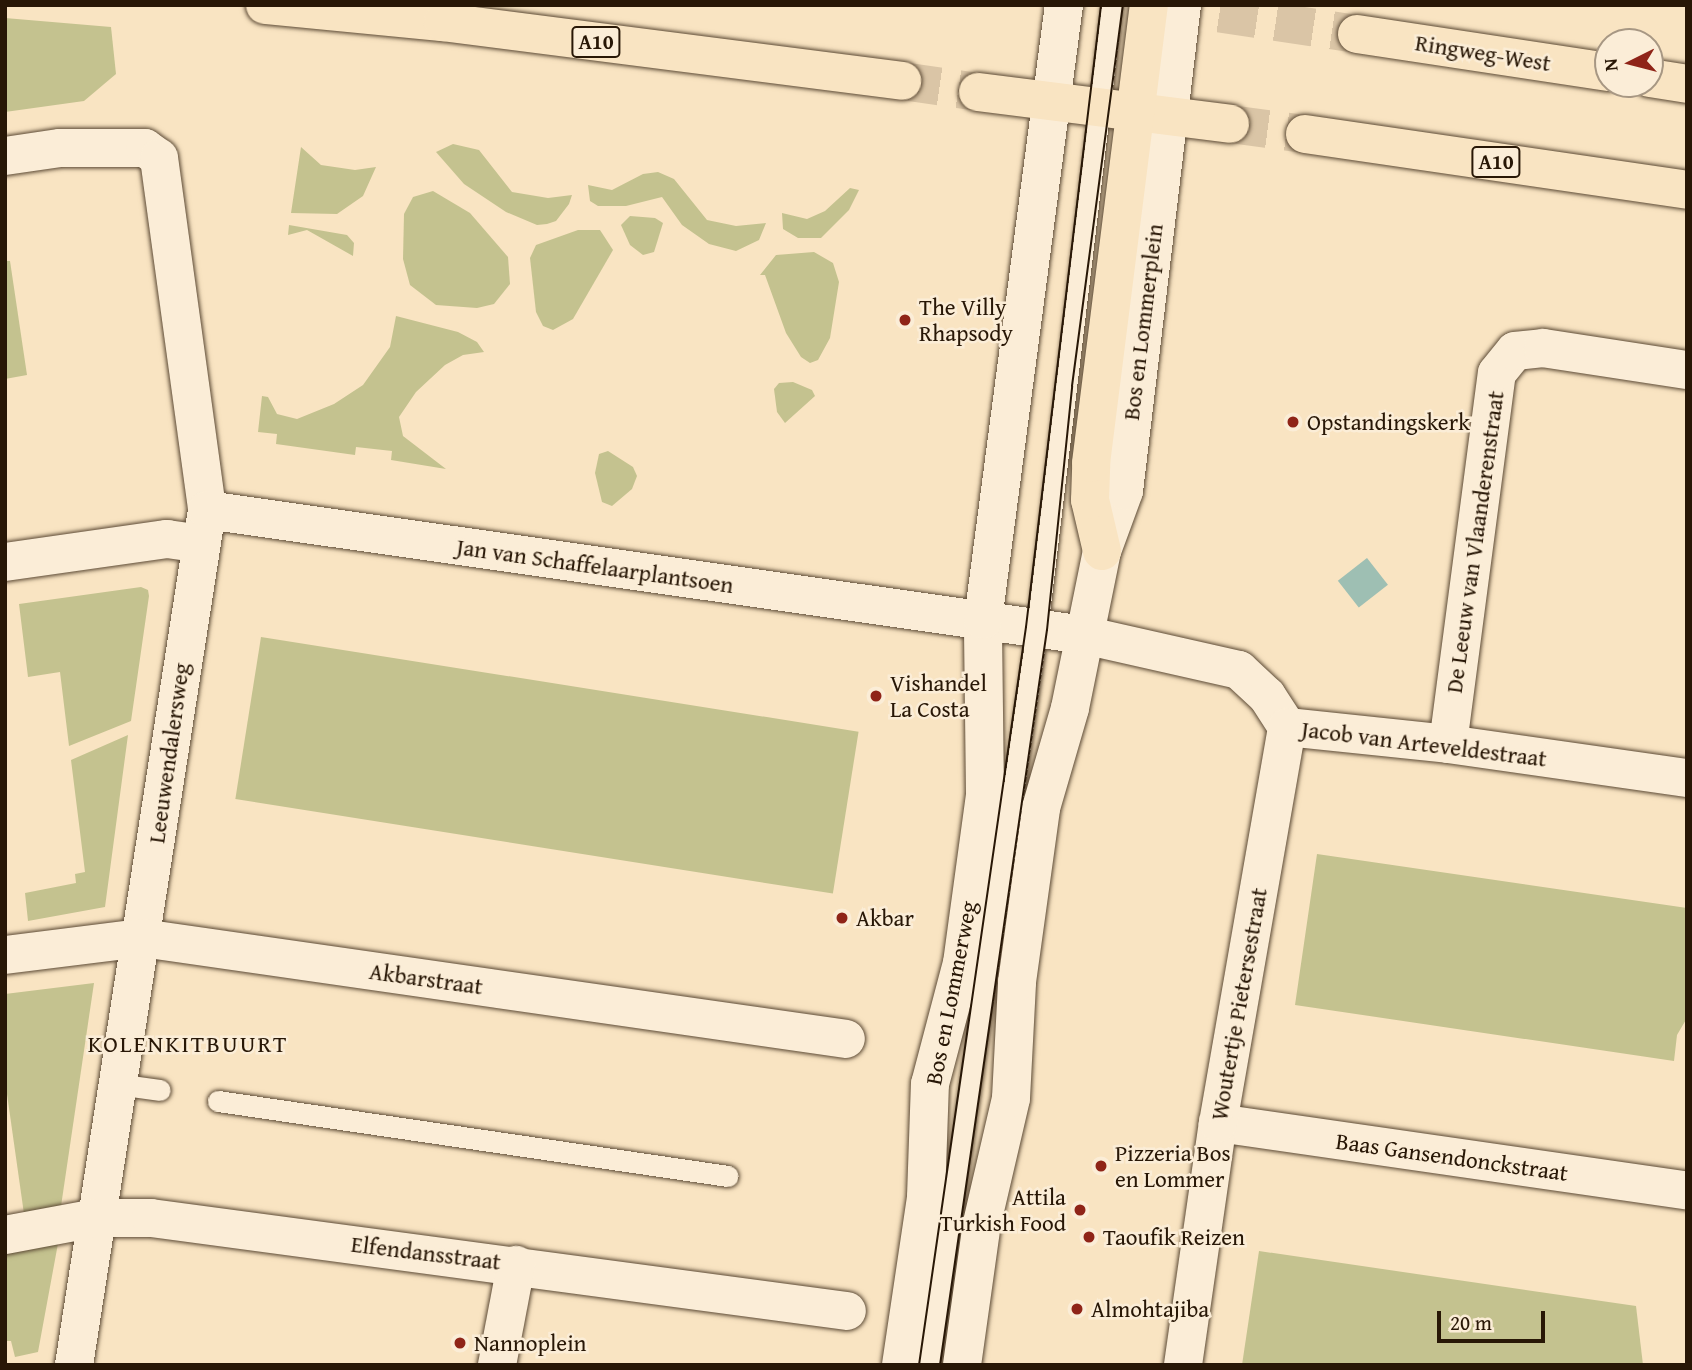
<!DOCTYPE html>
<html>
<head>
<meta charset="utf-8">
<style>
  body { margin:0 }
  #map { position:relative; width:1692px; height:1370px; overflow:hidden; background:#f9e4c2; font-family:"Gentium Book Plus",serif }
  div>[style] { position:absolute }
  .green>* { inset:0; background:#c4c28f; transform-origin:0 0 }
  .water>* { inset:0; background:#9ebfb3; transform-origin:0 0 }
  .highway-tunnel>* { height:38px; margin-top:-19px; transform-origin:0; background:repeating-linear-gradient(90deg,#dac5a6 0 38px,transparent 0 57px) }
  .roads { filter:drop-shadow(0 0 2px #5c4a35) drop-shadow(0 0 2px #5c4a35) }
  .lane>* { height:21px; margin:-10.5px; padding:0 10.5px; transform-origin:10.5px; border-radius:10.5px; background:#fbedd7 }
  .street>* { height:38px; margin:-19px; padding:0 19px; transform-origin:19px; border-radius:19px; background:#fbedd7 }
  .secondary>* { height:38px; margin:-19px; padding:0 19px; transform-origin:19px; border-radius:19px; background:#fbedd7 }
  .highway>* { height:38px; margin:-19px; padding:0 19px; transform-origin:19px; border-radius:19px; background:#f9e4c2 }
  .tram>* { height:2px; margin:-1px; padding:0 1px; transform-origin:1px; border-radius:1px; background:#281706 }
  .dots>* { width:19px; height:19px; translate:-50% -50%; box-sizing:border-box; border:4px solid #fbedd7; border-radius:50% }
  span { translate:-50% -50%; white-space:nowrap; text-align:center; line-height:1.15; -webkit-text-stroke:5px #fbedd7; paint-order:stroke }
  .shield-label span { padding:2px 5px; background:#fbedd7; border:2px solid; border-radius:5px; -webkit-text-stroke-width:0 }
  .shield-label { font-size:21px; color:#281706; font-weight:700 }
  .street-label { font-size:23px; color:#281706 }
  .poi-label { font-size:23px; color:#281706 }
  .left { translate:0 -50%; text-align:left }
  .right { translate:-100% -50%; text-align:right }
  .neighbourhood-label { font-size:24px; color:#281706; letter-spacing:2px }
  .frame { position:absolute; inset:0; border:7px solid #281706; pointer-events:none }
  .north { position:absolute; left:1594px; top:28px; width:70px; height:70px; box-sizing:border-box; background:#fbedd7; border:2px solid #a79783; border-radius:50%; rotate:264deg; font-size:19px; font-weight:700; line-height:28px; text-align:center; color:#281706 }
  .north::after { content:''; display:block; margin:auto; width:24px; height:32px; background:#8f2418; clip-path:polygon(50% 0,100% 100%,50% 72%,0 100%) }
  .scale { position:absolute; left:1437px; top:1311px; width:108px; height:32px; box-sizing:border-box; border:4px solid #281706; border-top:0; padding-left:9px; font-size:21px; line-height:24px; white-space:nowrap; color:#281706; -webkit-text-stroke:5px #fbedd7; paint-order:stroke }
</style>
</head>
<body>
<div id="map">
  <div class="green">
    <div style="clip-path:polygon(5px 18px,111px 27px,116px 74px,84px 101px,5px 112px)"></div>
    <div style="clip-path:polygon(453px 144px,479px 150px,512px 192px,548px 198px,572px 195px,569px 204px,556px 221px,547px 224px,537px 225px,506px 212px,464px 184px,436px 152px)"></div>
    <div style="clip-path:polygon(301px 147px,321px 165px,355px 170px,376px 167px,363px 196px,337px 214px,291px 213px)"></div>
    <div style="clip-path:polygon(658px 172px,674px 179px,707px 220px,736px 226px,766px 223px,759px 240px,736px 251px,709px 244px,682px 225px,662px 197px,626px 206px,598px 206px,590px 201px,588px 185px,612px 190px,643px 174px)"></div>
    <div style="clip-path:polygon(850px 188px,859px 190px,849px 210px,821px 238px,798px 238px,783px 229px,782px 213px,807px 219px,825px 211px)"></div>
    <div style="clip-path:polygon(433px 191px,470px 213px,508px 257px,510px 284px,494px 304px,477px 308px,436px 305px,410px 285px,403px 259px,404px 214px,413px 197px)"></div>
    <div style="clip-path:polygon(630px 216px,655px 218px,663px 223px,654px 252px,643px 255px,630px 245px,621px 225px)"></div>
    <div style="clip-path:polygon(289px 225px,347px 235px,354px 243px,353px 256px,307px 230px,288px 235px)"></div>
    <div style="clip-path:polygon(578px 230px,600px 230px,613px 250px,573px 319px,553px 330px,543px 326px,536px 312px,530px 258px,536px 245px)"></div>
    <div style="clip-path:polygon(814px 252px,833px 263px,839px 282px,830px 338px,818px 360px,810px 363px,801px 357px,786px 333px,765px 275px,760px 275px,776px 255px)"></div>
    <div style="clip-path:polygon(5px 261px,10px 261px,27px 375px,5px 379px)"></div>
    <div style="clip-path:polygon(396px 316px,458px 332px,477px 342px,484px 352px,463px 355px,445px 365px,416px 392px,399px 417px,403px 436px,446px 469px,391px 460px,392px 451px,356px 447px,355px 455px,276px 444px,277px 434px,258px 432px,262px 396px,268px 397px,277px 414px,297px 419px,334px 404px,363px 385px,390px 347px)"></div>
    <div style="clip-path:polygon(793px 382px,812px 390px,815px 396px,785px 423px,777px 412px,774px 389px,779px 383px)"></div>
    <div style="clip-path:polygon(608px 451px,633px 467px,637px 476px,632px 489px,612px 506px,602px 502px,595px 473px,599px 454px)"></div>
    <div style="clip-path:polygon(141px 587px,148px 590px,149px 596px,131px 721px,69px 746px,60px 672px,28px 677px,19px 604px)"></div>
    <div style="left:261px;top:637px;width:605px;height:164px;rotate:9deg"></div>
    <div style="clip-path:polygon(128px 735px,105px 907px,28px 921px,25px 893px,76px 883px,75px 874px,85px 872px,71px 760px)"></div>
    <div style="clip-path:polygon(1317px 854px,1687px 908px,1687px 1018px,1677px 1035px,1674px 1061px,1295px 1005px)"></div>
    <div style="clip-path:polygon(94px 983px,60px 1213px,25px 1221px,5px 1080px,5px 994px)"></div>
    <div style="clip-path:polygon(59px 1238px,38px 1352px,15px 1357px,11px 1341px,5px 1341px,5px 1244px)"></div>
    <div style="clip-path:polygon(1259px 1251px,1636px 1306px,1643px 1365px,1242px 1365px)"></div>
  </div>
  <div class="water">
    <div style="left:1367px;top:558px;width:34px;height:37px;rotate:52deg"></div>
  </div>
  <div class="highway-tunnel">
    <div style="left:1163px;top:5px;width:196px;rotate:8.5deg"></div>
    <div style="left:902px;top:81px;width:77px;rotate:8.2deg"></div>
    <div style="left:1230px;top:124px;width:76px;rotate:7.6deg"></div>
  </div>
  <div class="roads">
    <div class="lane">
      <div style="left:117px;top:1084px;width:43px;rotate:7.9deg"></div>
      <div style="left:218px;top:1101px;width:515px;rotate:8.37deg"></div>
      <div style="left:929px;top:1365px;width:744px;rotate:-81.65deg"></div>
      <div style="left:1037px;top:629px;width:628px;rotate:-83.15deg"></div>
    </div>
    <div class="street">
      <div style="left:5px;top:156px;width:56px;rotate:-8.3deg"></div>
      <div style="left:60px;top:148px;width:85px"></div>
      <div style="left:145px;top:148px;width:17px;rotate:36deg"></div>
      <div style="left:159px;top:158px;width:355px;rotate:82.2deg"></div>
      <div style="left:207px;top:510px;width:865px;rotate:98.84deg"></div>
      <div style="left:207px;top:510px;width:886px;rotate:8.11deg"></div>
      <div style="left:1084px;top:635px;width:159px;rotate:12.7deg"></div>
      <div style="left:1239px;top:670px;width:38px;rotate:43deg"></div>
      <div style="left:1267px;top:696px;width:37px;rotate:57deg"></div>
      <div style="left:1287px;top:727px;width:162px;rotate:6deg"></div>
      <div style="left:1448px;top:744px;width:241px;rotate:8.1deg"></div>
      <div style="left:5px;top:562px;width:164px;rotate:-8.1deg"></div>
      <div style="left:167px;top:539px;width:34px;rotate:8deg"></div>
      <div style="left:1448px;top:744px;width:374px;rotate:-82.5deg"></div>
      <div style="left:1497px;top:373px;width:28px;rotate:-51deg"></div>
      <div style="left:1515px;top:351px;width:28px;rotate:-6deg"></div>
      <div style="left:1543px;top:348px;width:146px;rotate:8.7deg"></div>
      <div style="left:5px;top:955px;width:138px;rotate:-7.1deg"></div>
      <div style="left:142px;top:938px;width:711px;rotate:8.16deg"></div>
      <div style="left:1218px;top:1123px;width:474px;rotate:8.2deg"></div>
      <div style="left:5px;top:1235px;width:93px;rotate:-10.6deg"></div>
      <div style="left:96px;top:1218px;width:55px"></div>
      <div style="left:151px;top:1218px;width:702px;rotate:7.61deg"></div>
      <div style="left:497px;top:1365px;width:102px;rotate:-79.2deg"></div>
      <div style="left:1183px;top:1365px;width:245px;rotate:-81.8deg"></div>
      <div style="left:1218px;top:1123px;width:402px;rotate:-80.1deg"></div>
    </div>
    <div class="secondary">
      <div style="left:901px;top:1365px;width:170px;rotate:-81.5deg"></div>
      <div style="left:926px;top:1197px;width:113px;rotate:-88deg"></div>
      <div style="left:930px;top:1084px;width:125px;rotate:-75.2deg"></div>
      <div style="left:962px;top:963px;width:171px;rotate:-82.2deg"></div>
      <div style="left:985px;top:794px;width:174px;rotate:-90.7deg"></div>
      <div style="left:983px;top:620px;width:620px;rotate:-82.5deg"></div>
      <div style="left:962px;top:1365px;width:143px;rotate:-82deg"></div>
      <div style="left:982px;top:1223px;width:128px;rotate:-76.9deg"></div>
      <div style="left:1011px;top:1098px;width:116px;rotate:-87deg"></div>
      <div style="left:1017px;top:982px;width:176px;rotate:-82.1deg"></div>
      <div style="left:1041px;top:808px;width:104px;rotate:-73.8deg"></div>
      <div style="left:1070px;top:708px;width:160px;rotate:-78.5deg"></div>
      <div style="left:1102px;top:551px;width:64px;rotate:-69.9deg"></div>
      <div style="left:1124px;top:491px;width:489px;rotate:-83.2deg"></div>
    </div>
    <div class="highway">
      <div style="left:265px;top:5px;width:179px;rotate:5.5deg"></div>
      <div style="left:443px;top:22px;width:463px;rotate:7.3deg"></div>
      <div style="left:1357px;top:34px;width:254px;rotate:8.6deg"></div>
      <div style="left:1650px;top:78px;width:37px;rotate:9deg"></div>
      <div style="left:978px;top:92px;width:254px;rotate:7.2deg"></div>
      <div style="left:1305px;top:134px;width:386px;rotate:8.3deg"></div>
      <div style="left:1102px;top:551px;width:52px;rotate:-103.2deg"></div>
      <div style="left:1090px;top:500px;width:37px;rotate:-88deg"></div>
      <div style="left:1091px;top:463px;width:462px;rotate:-82.8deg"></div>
    </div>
  </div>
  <div class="tram">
    <div style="left:919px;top:1365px;width:746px;rotate:-81.75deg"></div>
    <div style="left:1026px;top:627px;width:627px;rotate:-83.12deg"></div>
    <div style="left:940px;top:1365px;width:743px;rotate:-81.72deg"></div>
    <div style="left:1047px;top:630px;width:245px;rotate:-84.1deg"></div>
    <div style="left:1072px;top:386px;width:384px;rotate:-82.4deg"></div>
  </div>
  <div class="dots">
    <div style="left:905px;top:320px;background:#8f2418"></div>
    <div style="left:1293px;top:422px;background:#8f2418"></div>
    <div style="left:876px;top:696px;background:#8f2418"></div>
    <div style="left:842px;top:918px;background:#8f2418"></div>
    <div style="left:1101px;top:1166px;background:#8f2418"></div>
    <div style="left:1080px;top:1210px;background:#8f2418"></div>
    <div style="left:1089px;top:1237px;background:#8f2418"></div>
    <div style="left:1077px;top:1309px;background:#8f2418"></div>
    <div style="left:460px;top:1343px;background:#8f2418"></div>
  </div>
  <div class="shield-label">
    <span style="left:596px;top:42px">A10</span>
    <span style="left:1496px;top:162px">A10</span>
  </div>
  <div class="street-label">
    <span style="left:1483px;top:53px;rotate:9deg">Ringweg-West</span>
    <span style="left:1143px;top:322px;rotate:-83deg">Bos en Lommerplein</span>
    <span style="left:1475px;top:542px;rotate:-82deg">De Leeuw van Vlaanderenstraat</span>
    <span style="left:595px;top:566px;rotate:8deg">Jan van Schaffelaarplantsoen</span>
    <span style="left:1424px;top:744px;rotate:7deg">Jacob van Arteveldestraat</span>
    <span style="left:169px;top:753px;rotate:-82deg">Leeuwendalersweg</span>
    <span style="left:426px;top:979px;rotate:8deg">Akbarstraat</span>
    <span style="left:951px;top:993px;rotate:-79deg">Bos en Lommerweg</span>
    <span style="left:1239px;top:1004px;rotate:-80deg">Woutertje Pietersestraat</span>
    <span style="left:1452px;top:1157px;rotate:8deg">Baas Gansendonckstraat</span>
    <span style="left:426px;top:1253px;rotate:7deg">Elfendansstraat</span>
  </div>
  <div class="poi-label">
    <span class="left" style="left:919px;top:320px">The Villy<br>Rhapsody</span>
    <span class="left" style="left:1307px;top:422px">Opstandingskerk</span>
    <span class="left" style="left:890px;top:696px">Vishandel<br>La Costa</span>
    <span class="left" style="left:856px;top:918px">Akbar</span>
    <span class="left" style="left:1115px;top:1166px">Pizzeria Bos<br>en Lommer</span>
    <span class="right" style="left:1066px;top:1210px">Attila<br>Turkish Food</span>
    <span class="left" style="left:1103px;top:1237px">Taoufik Reizen</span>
    <span class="left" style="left:1091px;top:1309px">Almohtajiba</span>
    <span class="left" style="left:474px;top:1343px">Nannoplein</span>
  </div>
  <div class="neighbourhood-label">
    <span style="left:188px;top:1044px">KOLENKITBUURT</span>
  </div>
  <div class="frame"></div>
  <div class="north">N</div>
  <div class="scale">20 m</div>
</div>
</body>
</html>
